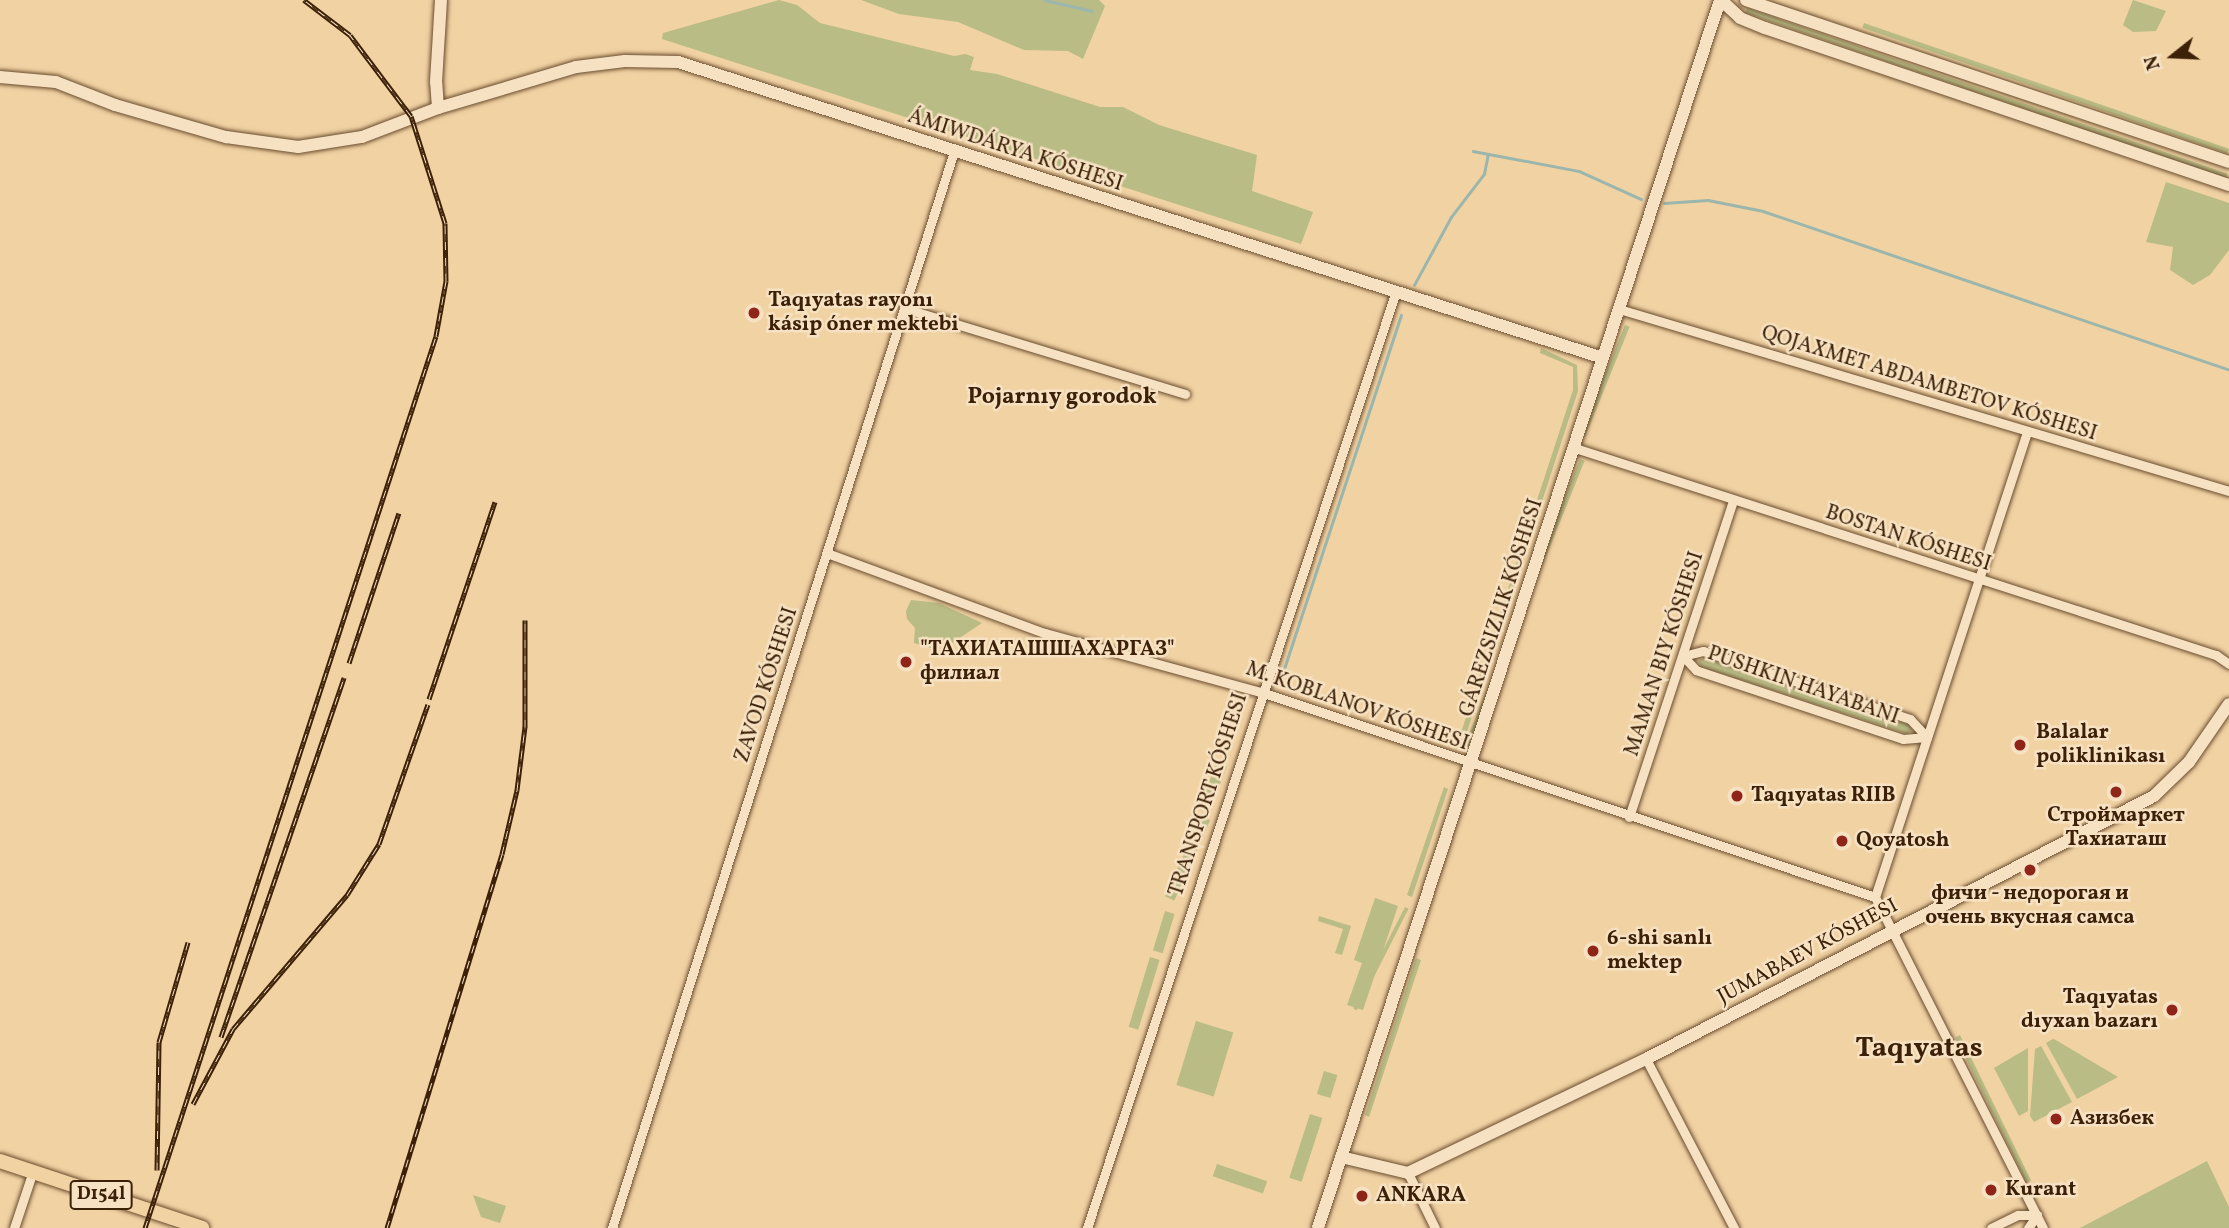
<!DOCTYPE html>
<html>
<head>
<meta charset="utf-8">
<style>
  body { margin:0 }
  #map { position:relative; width:2229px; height:1228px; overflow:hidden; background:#f1d2a3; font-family:Vollkorn,serif }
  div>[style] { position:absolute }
  .green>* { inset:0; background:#b9bc85; transform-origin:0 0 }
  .stream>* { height:2.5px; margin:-1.25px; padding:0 1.25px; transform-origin:1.25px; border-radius:1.25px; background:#9bb6ac }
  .roads { filter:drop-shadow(0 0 2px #694c2e) drop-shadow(0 0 2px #694c2e) }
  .street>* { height:9px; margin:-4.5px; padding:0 4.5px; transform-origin:4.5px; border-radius:4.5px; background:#f6e2c3 }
  .secondary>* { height:12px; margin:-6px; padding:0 6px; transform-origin:6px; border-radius:6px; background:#f6e2c3 }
  .primary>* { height:14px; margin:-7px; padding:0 7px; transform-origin:7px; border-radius:7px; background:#f1d2a3 }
  .rail>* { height:5px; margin-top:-2.5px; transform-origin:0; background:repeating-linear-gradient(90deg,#f6e2c3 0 8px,#3c2007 0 16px); box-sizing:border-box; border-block:2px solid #3c2007 }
  .dots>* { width:19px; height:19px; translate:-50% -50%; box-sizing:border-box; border:4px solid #f6e2c3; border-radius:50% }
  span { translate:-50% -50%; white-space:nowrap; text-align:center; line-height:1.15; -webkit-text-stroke:5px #f6e2c3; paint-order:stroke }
  .shield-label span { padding:2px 5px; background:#f6e2c3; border:2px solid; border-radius:5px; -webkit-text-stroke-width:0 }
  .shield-label { font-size:19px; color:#3c2007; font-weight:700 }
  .street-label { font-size:21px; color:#3c2007 }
  .poi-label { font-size:21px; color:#3c2007; font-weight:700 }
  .left { translate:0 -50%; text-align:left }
  .right { translate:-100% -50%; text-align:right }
  .neighbourhood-label { font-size:23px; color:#3c2007; font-weight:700 }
  .district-label { font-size:28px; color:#3c2007; font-weight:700 }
  .north { position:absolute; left:2138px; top:21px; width:70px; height:70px; -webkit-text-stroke:5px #f6e2c3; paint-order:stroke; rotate:252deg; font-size:19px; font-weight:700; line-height:28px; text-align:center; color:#3c2007 }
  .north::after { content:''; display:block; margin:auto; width:24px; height:32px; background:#3c2007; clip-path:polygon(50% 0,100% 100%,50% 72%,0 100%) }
</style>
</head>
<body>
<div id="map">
  <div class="green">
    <div style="clip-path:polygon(779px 0,797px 5px,820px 23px,954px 56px,965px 54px,974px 57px,970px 70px,997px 74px,1100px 107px,1123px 107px,1159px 125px,1257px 155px,1252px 191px,1313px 212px,1301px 244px,662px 39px,663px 33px)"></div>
    <div style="clip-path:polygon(861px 0,1099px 0,1105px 6px,1083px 59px,1068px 51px,1024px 50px,958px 22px,899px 14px)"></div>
    <div style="clip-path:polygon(2133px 0,2166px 11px,2156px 31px,2133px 32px,2123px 25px)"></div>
    <div style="left:1747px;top:8px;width:508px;height:5px;rotate:19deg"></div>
    <div style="left:1864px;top:23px;width:386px;height:5px;rotate:19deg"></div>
    <div style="clip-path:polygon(2166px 182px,2229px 203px,2229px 250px,2210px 275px,2193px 285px,2170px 270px,2173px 247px,2146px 242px)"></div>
    <div style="left:1625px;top:325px;width:5px;height:118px;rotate:22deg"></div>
    <div style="clip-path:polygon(1541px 348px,1577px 365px,1578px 391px,1461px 750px,1456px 748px,1573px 390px,1573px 367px,1540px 353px)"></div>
    <div style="left:1580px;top:459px;width:5px;height:309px;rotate:22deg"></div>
    <div style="clip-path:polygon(911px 600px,939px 603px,982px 623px,952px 643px,938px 640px,934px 649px,914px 643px,915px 628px,907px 619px,906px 611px)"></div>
    <div style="clip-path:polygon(1704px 658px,1910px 725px,1912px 730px,1907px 734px,1702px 667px,1698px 661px)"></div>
    <div style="left:1217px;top:762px;width:11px;height:41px;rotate:22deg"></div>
    <div style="clip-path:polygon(1444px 787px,1448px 789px,1412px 897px,1407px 895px)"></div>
    <div style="left:1201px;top:816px;width:10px;height:88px;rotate:24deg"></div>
    <div style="clip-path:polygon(1375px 898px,1398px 906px,1363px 1010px,1347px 1005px,1362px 963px,1354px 960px)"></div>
    <div style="left:1405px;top:907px;width:4px;height:114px;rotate:27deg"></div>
    <div style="left:1165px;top:911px;width:10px;height:41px;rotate:17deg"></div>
    <div style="clip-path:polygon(1319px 916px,1351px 926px,1342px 955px,1335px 953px,1343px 929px,1318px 921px)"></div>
    <div style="left:1150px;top:957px;width:10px;height:73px;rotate:17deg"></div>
    <div style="clip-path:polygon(1416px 958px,1421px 960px,1369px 1117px,1365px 1115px)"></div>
    <div style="left:1196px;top:1021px;width:39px;height:67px;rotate:17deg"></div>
    <div style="left:1960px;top:1035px;width:162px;height:5px;rotate:64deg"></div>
    <div style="clip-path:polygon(2053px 1039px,2054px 1039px,2118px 1077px,2077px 1099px,2046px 1043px)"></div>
    <div style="clip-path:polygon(2041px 1046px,2072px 1102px,2034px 1122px,2030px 1116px,2035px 1049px)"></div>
    <div style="clip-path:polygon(2028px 1048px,2028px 1111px,2019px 1116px,1994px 1068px)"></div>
    <div style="left:1324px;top:1071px;width:14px;height:24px;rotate:17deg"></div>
    <div style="left:1310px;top:1114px;width:13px;height:67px;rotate:18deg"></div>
    <div style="clip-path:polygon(2207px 1161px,2229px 1207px,2229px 1228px,2080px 1228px)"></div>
    <div style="left:1217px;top:1164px;width:53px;height:13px;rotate:19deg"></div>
    <div style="clip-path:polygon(473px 1195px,506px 1206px,500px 1223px,481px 1217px)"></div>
  </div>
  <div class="stream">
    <div style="left:1045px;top:0;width:48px;rotate:13.2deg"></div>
    <div style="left:1473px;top:151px;width:108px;rotate:10.7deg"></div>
    <div style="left:1579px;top:171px;width:68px;rotate:24.3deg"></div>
    <div style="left:1664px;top:203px;width:44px;rotate:-3.9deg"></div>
    <div style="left:1708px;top:200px;width:56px;rotate:11.3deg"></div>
    <div style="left:1763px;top:211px;width:492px;rotate:18.8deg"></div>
    <div style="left:1414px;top:285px;width:77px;rotate:-61.4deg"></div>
    <div style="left:1451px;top:217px;width:54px;rotate:-52.5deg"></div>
    <div style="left:1484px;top:174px;width:20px;rotate:-79deg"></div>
    <div style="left:1281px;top:678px;width:382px;rotate:-71.7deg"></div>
  </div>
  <div class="roads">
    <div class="street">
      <div style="left:904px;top:308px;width:294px;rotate:17deg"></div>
      <div style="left:1619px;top:309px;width:637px;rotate:16.61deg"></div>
      <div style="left:1575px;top:448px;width:674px;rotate:17.9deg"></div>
      <div style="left:2216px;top:655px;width:16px;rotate:35deg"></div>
      <div style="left:827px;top:553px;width:232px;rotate:20.2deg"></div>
      <div style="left:1045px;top:633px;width:224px;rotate:15.3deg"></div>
      <div style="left:1261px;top:692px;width:647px;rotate:18.46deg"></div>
      <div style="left:1703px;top:651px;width:218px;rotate:18.2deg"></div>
      <div style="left:1910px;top:719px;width:25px;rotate:47deg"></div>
      <div style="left:1927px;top:737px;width:24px;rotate:175deg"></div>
      <div style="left:1903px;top:739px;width:218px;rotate:-161.6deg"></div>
      <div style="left:1696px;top:670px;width:19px;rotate:-133deg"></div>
      <div style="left:1683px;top:656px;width:21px;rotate:-14deg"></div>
      <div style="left:1629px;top:817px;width:333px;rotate:-71.8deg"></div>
      <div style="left:1875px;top:897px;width:490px;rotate:-71.9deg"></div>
      <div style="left:1875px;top:897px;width:371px;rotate:63.1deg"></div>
      <div style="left:1646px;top:1059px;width:191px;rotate:62.5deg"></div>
      <div style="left:1408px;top:1173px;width:61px;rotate:63.9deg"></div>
      <div style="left:14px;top:1228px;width:60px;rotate:-71.6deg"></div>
      <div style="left:612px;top:1228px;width:1130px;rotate:-72.38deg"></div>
      <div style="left:1087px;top:1228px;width:983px;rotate:-71.75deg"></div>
      <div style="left:1991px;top:1228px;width:30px;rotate:-26deg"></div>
      <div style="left:2018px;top:1215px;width:19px"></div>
      <div style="left:2028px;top:1228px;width:16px;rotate:-55deg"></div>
    </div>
    <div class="secondary">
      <div style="left:1721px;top:0;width:26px;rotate:43deg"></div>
      <div style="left:1740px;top:18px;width:27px;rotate:22deg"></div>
      <div style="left:1765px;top:28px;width:490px;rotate:18.7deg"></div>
      <div style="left:1746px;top:0;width:509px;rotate:18.54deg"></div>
      <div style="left:0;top:77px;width:56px;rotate:5.1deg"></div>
      <div style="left:56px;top:82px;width:63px;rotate:21.3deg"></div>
      <div style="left:115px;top:105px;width:116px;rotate:16.1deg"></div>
      <div style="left:226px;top:137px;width:73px;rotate:7.9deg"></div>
      <div style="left:298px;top:147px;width:65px;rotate:-8.9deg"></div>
      <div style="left:362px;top:137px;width:81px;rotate:-20.9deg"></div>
      <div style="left:438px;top:108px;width:144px;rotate:-16.5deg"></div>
      <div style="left:576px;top:67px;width:49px;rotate:-7deg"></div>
      <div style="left:625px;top:61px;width:53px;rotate:1.1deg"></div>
      <div style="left:678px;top:62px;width:971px;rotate:17.74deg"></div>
      <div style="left:438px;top:108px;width:26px;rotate:-94deg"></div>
      <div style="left:436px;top:82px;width:82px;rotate:-86.5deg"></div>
      <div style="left:1341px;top:1157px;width:69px;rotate:13.4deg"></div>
      <div style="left:1408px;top:1173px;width:264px;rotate:-25.6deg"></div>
      <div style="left:1646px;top:1059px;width:572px;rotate:-27.37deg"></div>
      <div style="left:2154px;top:796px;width:49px;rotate:-44.2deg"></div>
      <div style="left:2189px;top:762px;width:70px;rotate:-55.4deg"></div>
      <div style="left:1318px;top:1228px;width:1292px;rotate:-71.87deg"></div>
    </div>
    <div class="primary">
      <div style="left:0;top:1161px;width:213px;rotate:18.3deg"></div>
    </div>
  </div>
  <div class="rail">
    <div style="left:349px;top:663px;width:158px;rotate:-71.6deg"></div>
    <div style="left:429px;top:699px;width:208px;rotate:-71.5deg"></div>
    <div style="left:221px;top:1037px;width:380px;rotate:-71.1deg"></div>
    <div style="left:193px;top:1104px;width:85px;rotate:-61.9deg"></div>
    <div style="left:233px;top:1029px;width:176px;rotate:-49.6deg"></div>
    <div style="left:347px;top:895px;width:60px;rotate:-57.9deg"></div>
    <div style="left:379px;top:844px;width:148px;rotate:-70.7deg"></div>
    <div style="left:157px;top:1170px;width:128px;rotate:-89.1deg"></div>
    <div style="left:159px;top:1042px;width:104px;rotate:-73.8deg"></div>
    <div style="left:145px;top:1228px;width:938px;rotate:-71.93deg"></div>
    <div style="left:436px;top:336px;width:56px;rotate:-79.7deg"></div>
    <div style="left:446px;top:281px;width:58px;rotate:-91deg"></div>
    <div style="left:445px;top:223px;width:112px;rotate:-107.6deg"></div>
    <div style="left:411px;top:116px;width:101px;rotate:-127deg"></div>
    <div style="left:350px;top:35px;width:58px;rotate:-142.7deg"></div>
    <div style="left:387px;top:1228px;width:391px;rotate:-72.9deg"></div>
    <div style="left:502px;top:854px;width:66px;rotate:-76.8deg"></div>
    <div style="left:517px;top:790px;width:64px;rotate:-82.8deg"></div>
    <div style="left:525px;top:727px;width:107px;rotate:-90deg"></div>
  </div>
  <div class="dots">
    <div style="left:754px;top:313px;background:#8f2418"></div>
    <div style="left:906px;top:662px;background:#8f2418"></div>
    <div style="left:2020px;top:745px;background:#8f2418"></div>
    <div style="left:2116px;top:792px;background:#8f2418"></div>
    <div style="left:1737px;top:796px;background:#8f2418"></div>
    <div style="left:1842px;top:841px;background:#8f2418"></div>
    <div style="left:2030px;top:870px;background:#8f2418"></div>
    <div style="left:1593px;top:951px;background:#8f2418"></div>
    <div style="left:2172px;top:1010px;background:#8f2418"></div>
    <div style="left:2056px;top:1119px;background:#8f2418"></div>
    <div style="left:1991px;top:1190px;background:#8f2418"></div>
    <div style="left:1362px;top:1196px;background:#8f2418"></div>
  </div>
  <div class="shield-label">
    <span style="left:101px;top:1195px">D154l</span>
  </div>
  <div class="street-label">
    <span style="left:1015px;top:151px;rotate:18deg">ÁMIWDÁRYA KÓSHESI</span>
    <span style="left:1929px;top:384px;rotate:17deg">QOJAXMET ABDAMBETOV KÓSHESI</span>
    <span style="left:1908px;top:539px;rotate:18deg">BOSTAN KÓSHESI</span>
    <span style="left:1502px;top:608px;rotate:-72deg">GÁREZSIZLIK KÓSHESI</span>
    <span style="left:1665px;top:654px;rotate:-72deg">MAMAN BIY KÓSHESI</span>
    <span style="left:767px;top:685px;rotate:-72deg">ZAVOD KÓSHESI</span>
    <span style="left:1803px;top:686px;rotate:19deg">PUSHKIN HAYABANI</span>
    <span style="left:1357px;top:707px;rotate:19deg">M. KOBLANOV KÓSHESI</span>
    <span style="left:1209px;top:795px;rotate:-72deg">TRANSPORT KÓSHESI</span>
    <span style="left:1808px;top:952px;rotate:-28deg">JUMABAEV KÓSHESI</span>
  </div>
  <div class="poi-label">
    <span class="left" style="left:768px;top:313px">Taqıyatas rayonı<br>kásip óner mektebi</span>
    <span class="left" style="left:920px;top:662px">"ТАХИАТАШШАХАРГАЗ"<br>филиал</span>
    <span class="left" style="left:2036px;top:745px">Balalar<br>poliklinikası</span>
    <span class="left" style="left:1751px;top:796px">Taqıyatas RIIB</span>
    <span style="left:2116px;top:828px">Строймаркет<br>Тахиаташ</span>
    <span class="left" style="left:1856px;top:841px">Qoyatosh</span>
    <span style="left:2030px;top:906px">фичи - недорогая и<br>очень вкусная самса</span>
    <span class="left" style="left:1607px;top:951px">6-shi sanlı<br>mektep</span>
    <span class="right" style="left:2158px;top:1010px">Taqıyatas<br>dıyxan bazarı</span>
    <span class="left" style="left:2070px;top:1119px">Азизбек</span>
    <span class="left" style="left:2005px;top:1190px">Kurant</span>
    <span class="left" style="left:1376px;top:1196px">ANKARA</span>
  </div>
  <div class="neighbourhood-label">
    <span style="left:1062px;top:397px">Pojarnıy gorodok</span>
  </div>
  <div class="district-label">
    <span style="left:1919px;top:1049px">Taqıyatas</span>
  </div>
  <div class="north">N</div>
</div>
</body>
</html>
